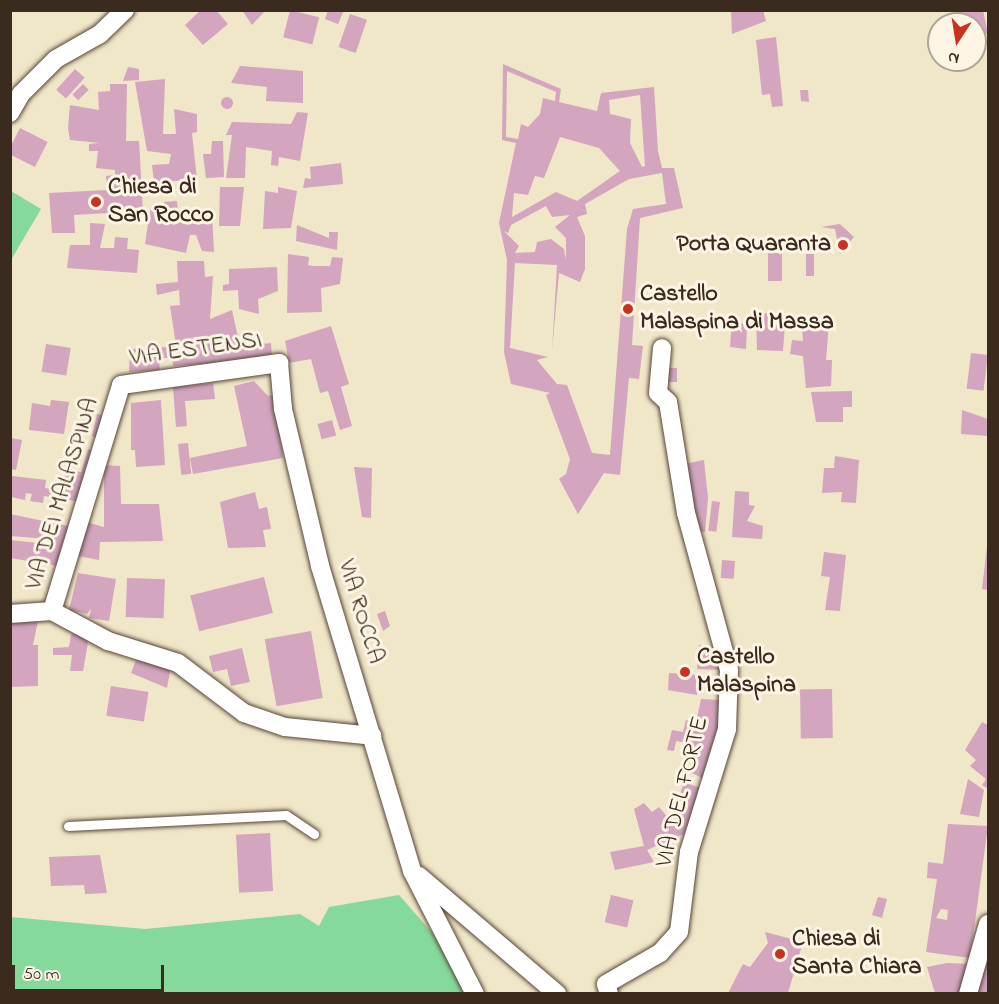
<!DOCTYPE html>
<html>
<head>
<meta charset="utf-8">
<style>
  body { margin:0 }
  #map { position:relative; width:999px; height:1004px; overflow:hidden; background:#f0e6c8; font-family:"Indie Flower",sans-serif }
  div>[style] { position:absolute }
  .green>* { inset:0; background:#85d99b }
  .building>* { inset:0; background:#d3a5bf; transform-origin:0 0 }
  .round { border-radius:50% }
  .roads { filter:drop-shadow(0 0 2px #564638) drop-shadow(0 0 2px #564638) }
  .lane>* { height:9px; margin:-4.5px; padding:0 4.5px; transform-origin:4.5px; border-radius:4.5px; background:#fff }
  .street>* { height:18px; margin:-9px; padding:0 9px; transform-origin:9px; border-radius:9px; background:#fff }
  .dots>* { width:16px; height:16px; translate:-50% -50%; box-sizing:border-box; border:3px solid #fcf5e5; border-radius:50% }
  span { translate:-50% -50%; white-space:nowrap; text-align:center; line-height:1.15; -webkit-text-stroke:6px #fcf5e5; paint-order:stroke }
  .poi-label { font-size:24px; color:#3b2a1e; font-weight:700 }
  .left { translate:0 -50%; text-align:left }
  .right { translate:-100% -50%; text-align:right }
  .street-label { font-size:24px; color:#3b2a1e }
  .frame { position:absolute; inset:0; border:12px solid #3b2a1e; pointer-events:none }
  .north { position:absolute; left:927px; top:12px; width:60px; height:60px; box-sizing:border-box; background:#fcf5e5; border:2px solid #afa495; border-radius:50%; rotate:192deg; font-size:16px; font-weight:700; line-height:24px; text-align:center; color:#3b2a1e }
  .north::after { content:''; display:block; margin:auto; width:21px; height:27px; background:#c8321e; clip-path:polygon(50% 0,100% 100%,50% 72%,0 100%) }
  .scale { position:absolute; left:12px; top:965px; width:152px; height:27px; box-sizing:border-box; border:3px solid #3b2a1e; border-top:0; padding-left:8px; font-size:18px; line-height:21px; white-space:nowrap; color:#3b2a1e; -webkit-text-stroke:4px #fcf5e5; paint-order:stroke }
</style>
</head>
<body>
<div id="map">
  <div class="green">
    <div style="clip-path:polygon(11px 191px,41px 209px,11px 260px)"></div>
    <div style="clip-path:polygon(399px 895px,441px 943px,467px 993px,11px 993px,10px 917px,145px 929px,300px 914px,319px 926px,329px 907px)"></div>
  </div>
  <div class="building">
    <div style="clip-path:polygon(201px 10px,216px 10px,228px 24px,203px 45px,185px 25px)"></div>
    <div style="clip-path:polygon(242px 10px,252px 11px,266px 10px,252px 25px)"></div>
    <div style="left:290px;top:10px;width:30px;height:28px;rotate:14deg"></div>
    <div style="clip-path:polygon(328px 10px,344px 10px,338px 24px,325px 19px)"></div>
    <div style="clip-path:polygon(731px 10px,763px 10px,766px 21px,732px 34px)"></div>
    <div style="clip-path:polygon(947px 10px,983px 10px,988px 34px,975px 37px,975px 24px,961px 23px,957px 12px)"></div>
    <div style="left:350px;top:14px;width:18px;height:35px;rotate:19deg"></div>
    <div style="clip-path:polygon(776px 37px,783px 106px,772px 107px,770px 94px,762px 95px,756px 40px)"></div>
    <div style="clip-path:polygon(evenodd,503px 64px,561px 89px,559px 102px,597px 111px,601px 93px,654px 87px,658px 151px,662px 168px,674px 168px,683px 208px,640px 218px,632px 345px,643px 346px,639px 379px,629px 378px,620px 475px,604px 473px,578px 514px,559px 479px,566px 474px,570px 459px,546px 395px,550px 393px,511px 384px,504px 352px,507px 260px,499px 223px,516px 143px,502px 140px,503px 64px,507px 71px,556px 92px,555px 101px,543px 98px,540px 114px,528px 127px,521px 124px,518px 139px,506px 137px,507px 71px,503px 64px,640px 95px,645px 166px,642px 167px,630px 143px,631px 119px,610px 114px,609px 100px,640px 95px,503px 64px,560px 137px,599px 148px,620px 171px,577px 201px,556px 192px,512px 217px,514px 193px,528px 195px,535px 176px,544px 178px,560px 137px,503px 64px,662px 173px,666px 204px,633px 209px,627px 229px,610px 455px,592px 453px,567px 385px,557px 384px,537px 360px,548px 357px,510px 348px,515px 263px,557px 265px,552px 351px,559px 273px,580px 282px,585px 269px,585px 236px,577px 217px,587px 214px,585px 204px,629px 179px,662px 173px,503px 64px,546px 206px,552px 217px,570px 215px,555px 227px,566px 238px,566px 260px,564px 249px,551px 239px,537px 242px,535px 252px,515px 253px,519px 246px,504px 231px,508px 233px,511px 225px,546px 206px)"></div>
    <div style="clip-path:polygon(240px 66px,303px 71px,303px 103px,266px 101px,267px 87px,231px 83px)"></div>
    <div style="clip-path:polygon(128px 67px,139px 69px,139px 80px,123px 81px)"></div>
    <div style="left:75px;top:69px;width:13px;height:28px;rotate:42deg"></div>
    <div style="clip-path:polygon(165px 79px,163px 134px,176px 134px,174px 109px,197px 114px,197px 132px,192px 133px,197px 180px,154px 182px,152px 165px,169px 164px,171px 154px,147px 151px,135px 82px)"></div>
    <div style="left:83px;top:84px;width:8px;height:15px;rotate:45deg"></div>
    <div style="clip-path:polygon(110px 84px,127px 84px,126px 141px,139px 141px,143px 211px,74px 215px,75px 233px,52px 233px,49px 193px,107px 190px,106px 176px,115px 175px,115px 170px,96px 168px,98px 151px,89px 151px,89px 144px,100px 143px,70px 140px,68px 128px,70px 105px,99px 110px,98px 92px,110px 91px)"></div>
    <div style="clip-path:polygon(800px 90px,808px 90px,809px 102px,801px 101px)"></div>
    <div class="round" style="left:221px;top:97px;width:12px;height:12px"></div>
    <div style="clip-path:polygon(297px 112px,308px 113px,300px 161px,279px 157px,278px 166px,271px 165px,272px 151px,246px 147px,245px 178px,226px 178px,232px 135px,226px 135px,232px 122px,291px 124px)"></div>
    <div style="left:20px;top:128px;width:31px;height:28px;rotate:27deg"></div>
    <div style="clip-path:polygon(212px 141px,223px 141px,224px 177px,206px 178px,203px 154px,211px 154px)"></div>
    <div style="clip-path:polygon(341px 163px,343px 184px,303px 188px,305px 178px,311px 179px,310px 167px)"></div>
    <div style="clip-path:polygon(220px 187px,244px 187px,240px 226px,219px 226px)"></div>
    <div style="clip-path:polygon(278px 187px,297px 191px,291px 228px,263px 229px,265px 191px,278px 193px)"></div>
    <div style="clip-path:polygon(177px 201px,178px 211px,212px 214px,214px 252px,202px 251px,196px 235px,190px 235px,186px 253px,145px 244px,150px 210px,163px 217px,164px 202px)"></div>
    <div style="clip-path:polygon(90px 223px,105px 224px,100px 248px,114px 248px,115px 237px,128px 238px,127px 249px,139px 250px,137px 273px,67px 268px,70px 245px,90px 245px)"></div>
    <div style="clip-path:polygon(840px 224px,854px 237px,840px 254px,835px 229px,821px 227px)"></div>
    <div style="clip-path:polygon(297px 225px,329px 238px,329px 232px,338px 232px,337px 250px,296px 241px)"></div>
    <div style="left:768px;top:253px;width:14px;height:28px"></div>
    <div style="clip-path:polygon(288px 254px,309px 257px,308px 265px,313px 266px,330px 266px,332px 257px,343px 258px,340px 284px,321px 288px,322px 312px,287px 313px)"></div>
    <div style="left:806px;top:254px;width:8px;height:22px"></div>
    <div style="clip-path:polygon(177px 261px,204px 261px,205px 277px,213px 276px,210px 319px,232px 310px,240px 346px,271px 343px,272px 359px,173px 366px,171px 345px,176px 345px,170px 306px,180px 305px,179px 290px,157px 295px,156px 284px,178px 282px)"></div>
    <div style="clip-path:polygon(277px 267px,278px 291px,258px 299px,259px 314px,239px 309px,238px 290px,223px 291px,223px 285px,229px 284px,229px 269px)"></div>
    <div style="clip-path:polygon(756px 313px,772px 313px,772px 325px,785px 324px,783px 351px,757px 350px)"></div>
    <div style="clip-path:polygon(732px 320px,747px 325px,746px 349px,730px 347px)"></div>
    <div style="clip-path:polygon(816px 320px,829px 322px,826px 360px,832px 360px,831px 386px,806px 388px,803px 356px,790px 354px,792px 340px,803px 341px,802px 328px,816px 326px)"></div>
    <div style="clip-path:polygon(331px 326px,349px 384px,341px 387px,352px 426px,340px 430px,328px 391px,320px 393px,311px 359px,289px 363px,285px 341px)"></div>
    <div style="left:46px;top:344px;width:25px;height:28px;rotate:9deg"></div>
    <div style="clip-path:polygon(167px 347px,168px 358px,159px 358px,160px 370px,129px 372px,130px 349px)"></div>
    <div style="left:971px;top:353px;width:17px;height:36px;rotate:7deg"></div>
    <div style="left:668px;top:368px;width:9px;height:14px"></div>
    <div style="clip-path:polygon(254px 381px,268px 396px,275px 394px,283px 458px,193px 474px,190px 458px,247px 446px,234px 386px)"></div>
    <div style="clip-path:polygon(213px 383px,215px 399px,185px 401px,187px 426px,176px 427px,173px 387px)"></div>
    <div style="clip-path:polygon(852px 391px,852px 407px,843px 407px,843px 422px,816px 422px,811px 392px)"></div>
    <div style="clip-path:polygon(51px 400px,69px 402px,64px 434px,29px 430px,32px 403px,50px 406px)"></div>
    <div style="clip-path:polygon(161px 400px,165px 465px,136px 467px,135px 450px,131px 450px,131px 403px)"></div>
    <div style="clip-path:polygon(962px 410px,988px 419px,988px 436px,961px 434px)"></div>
    <div style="left:97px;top:414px;width:9px;height:23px;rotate:13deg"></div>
    <div style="left:332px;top:420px;width:16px;height:15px;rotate:75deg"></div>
    <div style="clip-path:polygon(10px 438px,22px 440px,16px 470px,10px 469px)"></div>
    <div style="left:188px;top:443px;width:31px;height:10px;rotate:84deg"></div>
    <div style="clip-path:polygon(88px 449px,97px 451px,80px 502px,44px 496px,43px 503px,30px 501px,32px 494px,26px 493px,25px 500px,11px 497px,12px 476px,46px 480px,45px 488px,61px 491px,67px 470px,81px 472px)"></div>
    <div style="clip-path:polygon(835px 456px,859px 460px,856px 503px,841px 502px,842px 492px,822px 493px,824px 468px,834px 468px)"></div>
    <div style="clip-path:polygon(704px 460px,708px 498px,705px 532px,697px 531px,680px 465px)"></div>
    <div style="clip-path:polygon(104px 465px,120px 466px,121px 504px,159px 504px,163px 541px,100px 542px,99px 560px,78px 556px,86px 522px,104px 527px)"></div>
    <div style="clip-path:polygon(354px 467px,372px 468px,371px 518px,362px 517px)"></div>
    <div style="clip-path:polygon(735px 491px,749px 492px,749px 505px,755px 506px,747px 521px,763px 526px,762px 539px,732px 537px)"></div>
    <div style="clip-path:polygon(255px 492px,259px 509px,267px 507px,271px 529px,263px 530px,266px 547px,228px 548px,220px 502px)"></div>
    <div style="left:712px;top:501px;width:8px;height:30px;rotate:7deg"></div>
    <div style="clip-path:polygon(10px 514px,73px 527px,59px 566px,10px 558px,10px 540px,48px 544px,48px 539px,10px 536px)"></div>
    <div style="clip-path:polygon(987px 546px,988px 546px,988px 590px,982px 589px)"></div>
    <div style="clip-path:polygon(824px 552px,846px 555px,840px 611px,825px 610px,830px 577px,821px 576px)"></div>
    <div style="left:722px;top:560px;width:13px;height:18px;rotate:4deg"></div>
    <div style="clip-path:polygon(78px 573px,116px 579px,109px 621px,89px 618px,91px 609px,87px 614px,69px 610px)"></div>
    <div style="left:264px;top:577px;width:37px;height:76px;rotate:76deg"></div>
    <div style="left:127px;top:578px;width:38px;height:39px;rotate:2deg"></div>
    <div style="clip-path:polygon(385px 611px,390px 626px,383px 631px,377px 614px)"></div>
    <div style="clip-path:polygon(10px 621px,38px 621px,33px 645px,38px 645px,38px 686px,10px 687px)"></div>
    <div style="clip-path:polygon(78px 631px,89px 637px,83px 671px,70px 671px,72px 655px,53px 655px,53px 648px,69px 647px,71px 635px)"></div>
    <div style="left:311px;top:631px;width:68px;height:47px;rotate:80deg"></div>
    <div style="clip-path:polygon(699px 645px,715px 647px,722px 670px,697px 669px)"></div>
    <div style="clip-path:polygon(242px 648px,250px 682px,231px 686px,227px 669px,213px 672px,209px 656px)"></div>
    <div style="clip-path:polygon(136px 660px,171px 667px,167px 688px,131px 673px)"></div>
    <div style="clip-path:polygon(669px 673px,697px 675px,697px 695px,668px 690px)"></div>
    <div style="left:111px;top:686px;width:38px;height:30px;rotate:9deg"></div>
    <div style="left:832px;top:689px;width:49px;height:32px;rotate:89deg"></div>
    <div style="clip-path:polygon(701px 699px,720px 700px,719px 729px,704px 779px,690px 772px,698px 753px,690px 751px,692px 744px,676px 741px,674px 751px,667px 750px,672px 730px,683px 732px,686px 720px,696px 723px)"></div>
    <div style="clip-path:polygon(982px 722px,988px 725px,988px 789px,982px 785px,986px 779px,970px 766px,976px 760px,965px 750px)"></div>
    <div style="clip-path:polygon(968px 779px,984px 790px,979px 817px,960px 814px)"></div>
    <div style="clip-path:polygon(684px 782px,703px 789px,684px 834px,647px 850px,654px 862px,615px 870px,610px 852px,644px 846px,634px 809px,644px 803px,652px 812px,659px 807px,671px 821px)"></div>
    <div style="clip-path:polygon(evenodd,948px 824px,988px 826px,970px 958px,926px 952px,937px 879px,927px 878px,928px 862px,943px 864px,948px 824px,941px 909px,948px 910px,947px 920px,936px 918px,941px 909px)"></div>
    <div style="left:270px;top:833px;width:58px;height:34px;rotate:87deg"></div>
    <div style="clip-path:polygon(100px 855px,107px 893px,85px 894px,84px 885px,51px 886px,49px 857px)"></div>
    <div style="left:611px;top:895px;width:23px;height:28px;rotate:13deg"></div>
    <div style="clip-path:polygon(878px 897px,887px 899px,882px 918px,872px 915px)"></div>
    <div style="clip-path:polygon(765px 932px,803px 942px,788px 993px,728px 993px,743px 964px,750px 967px,768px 943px)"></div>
    <div style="clip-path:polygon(988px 949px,988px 993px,975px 993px)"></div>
    <div style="clip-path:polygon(947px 963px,970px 964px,963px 993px,935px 993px,927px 967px)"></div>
  </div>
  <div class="roads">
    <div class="lane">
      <div style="left:68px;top:826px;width:218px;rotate:-2.9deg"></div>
      <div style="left:286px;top:815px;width:34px;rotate:34deg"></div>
    </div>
    <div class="street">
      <div style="left:10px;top:113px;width:22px;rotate:-60deg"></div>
      <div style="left:21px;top:94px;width:49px;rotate:-45deg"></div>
      <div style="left:56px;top:59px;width:51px;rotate:-29.6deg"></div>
      <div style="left:100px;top:34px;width:35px;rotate:-44deg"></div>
      <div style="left:52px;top:611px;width:236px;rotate:-73deg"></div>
      <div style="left:121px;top:385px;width:160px;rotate:-7.9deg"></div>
      <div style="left:279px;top:363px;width:46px;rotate:85deg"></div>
      <div style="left:283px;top:409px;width:161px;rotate:76.7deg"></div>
      <div style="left:320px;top:566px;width:319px;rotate:73.2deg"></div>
      <div style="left:412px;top:871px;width:138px;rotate:62.9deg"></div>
      <div style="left:52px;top:611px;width:64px;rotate:28.2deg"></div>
      <div style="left:108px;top:641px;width:73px;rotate:17.4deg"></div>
      <div style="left:178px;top:663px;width:83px;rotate:37.1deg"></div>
      <div style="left:244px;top:713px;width:43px;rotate:18.9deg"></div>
      <div style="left:285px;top:727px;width:88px;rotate:5.8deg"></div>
      <div style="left:10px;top:614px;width:42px;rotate:-4.1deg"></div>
      <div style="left:419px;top:876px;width:182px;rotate:40.5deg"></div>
      <div style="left:609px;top:994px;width:10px;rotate:-107deg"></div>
      <div style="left:606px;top:984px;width:62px;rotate:-29.9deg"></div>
      <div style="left:660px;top:953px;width:28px;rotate:-48deg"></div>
      <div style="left:679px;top:932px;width:81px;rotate:-82.9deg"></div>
      <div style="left:689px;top:852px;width:129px;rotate:-72.8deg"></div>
      <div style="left:727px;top:729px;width:59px;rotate:-88.1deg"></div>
      <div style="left:729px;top:670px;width:163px;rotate:-105.3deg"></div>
      <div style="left:686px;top:513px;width:112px;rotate:-99.2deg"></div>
      <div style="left:668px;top:402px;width:13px;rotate:-138deg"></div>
      <div style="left:658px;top:393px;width:45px;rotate:-84.9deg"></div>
      <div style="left:968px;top:994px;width:73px;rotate:-74.1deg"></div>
    </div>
  </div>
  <div class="dots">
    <div style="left:96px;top:202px;background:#c8321e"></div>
    <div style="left:843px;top:245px;background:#c8321e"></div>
    <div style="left:628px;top:309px;background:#c8321e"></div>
    <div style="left:685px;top:672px;background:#c8321e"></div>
    <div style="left:780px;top:954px;background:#c8321e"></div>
  </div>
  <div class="poi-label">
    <span class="left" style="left:108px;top:202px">Chiesa di<br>San Rocco</span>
    <span class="right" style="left:831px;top:245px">Porta Quaranta</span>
    <span class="left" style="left:640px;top:309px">Castello<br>Malaspina di Massa</span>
    <span class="left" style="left:697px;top:672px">Castello<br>Malaspina</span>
    <span class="left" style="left:792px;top:954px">Chiesa di<br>Santa Chiara</span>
  </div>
  <div class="street-label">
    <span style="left:196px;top:350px;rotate:-8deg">VIA ESTENSI</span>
    <span style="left:63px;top:494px;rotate:-73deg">VIA DEI MALASPINA</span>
    <span style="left:360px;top:612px;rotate:73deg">VIA ROCCA</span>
    <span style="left:683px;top:792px;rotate:-76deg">VIA DEL FORTE</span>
  </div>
  <div class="frame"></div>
  <div class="north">N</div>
  <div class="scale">50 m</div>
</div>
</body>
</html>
